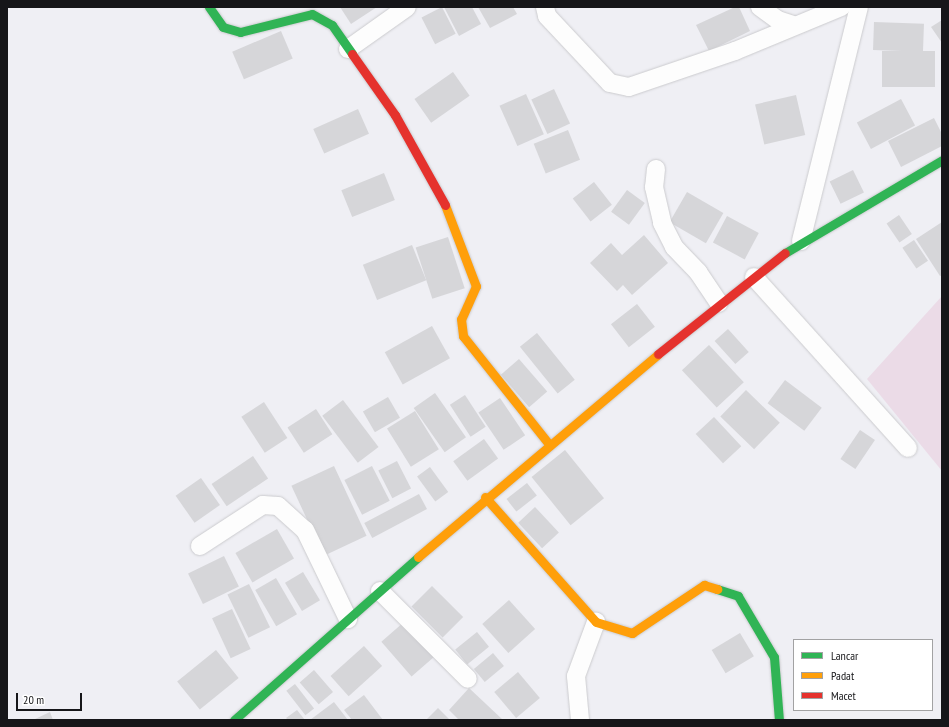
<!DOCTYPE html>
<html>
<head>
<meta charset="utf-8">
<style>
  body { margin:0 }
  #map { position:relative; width:949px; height:727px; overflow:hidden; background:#efeff4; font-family:"PT Sans Narrow",sans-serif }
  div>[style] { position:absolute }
  .green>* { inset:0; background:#ebdbe7 }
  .building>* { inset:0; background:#d6d6d9; transform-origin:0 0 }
  .roads { filter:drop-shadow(0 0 1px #cbcbce) drop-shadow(0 0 1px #cbcbce) }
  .street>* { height:18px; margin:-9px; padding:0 9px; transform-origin:9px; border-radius:9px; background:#fdfdfd }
  .fast>* { height:9px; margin:-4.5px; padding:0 4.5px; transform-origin:4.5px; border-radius:4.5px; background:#30b455 }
  .slow>* { height:9px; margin:-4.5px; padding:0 4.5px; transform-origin:4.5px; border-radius:4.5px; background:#ff9f0a }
  .jam>* { height:9px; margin:-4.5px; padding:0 4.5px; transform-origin:4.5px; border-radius:4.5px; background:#e5322d }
  span { translate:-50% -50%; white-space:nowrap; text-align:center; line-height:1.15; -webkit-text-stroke:4px #fff; paint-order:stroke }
  .frame { position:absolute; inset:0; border:8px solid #161619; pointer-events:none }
  .legend { position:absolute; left:793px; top:639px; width:140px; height:72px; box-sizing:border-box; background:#fff; border:1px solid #a2a2a3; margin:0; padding:5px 7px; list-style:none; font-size:12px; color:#161619 }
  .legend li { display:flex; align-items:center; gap:8px; height:20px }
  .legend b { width:20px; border:1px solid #a2a2a3 }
  .scale { position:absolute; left:16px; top:693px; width:66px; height:18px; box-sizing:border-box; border:2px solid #161619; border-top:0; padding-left:5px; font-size:12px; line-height:14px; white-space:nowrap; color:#161619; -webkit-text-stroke:3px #fff; paint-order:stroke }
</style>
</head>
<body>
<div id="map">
  <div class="green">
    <div style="clip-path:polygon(942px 296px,942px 471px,867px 379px)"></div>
  </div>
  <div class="building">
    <div style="clip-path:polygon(340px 7px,377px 7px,351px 24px)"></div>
    <div style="left:442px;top:7px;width:30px;height:23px;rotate:63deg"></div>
    <div style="clip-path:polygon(444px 7px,472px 7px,481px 24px,459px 36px)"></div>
    <div style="clip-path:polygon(478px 7px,513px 7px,517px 14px,490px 28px)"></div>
    <div style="clip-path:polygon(735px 7px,739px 7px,750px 31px,709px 51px,696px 25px)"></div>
    <div style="clip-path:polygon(942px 20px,942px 43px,931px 27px)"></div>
    <div style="left:874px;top:22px;width:50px;height:28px;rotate:2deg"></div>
    <div style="left:281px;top:31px;width:30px;height:53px;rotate:67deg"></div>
    <div style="left:935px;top:51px;width:36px;height:53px;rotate:90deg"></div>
    <div style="left:453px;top:72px;width:29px;height:47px;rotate:55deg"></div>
    <div style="left:554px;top:89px;width:38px;height:25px;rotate:65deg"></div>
    <div style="left:526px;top:94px;width:44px;height:29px;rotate:66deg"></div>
    <div style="left:796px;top:95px;width:41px;height:42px;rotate:77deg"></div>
    <div style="left:901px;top:99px;width:30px;height:50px;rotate:62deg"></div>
    <div style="left:358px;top:109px;width:27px;height:49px;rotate:66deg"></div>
    <div style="clip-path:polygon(934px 118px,942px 134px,942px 146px,901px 167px,888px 141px)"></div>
    <div style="left:568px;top:130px;width:32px;height:37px;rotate:68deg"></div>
    <div style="left:853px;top:170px;width:25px;height:26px;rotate:64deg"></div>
    <div style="left:384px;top:173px;width:29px;height:46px;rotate:68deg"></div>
    <div style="left:594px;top:182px;width:29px;height:27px;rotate:52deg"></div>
    <div style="left:627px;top:190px;width:22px;height:27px;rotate:36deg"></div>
    <div style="left:687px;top:192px;width:42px;height:35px;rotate:30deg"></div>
    <div style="left:899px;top:215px;width:23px;height:15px;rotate:56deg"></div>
    <div style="left:727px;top:216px;width:36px;height:30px;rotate:28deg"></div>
    <div style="clip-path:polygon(942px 222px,942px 275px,940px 276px,916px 239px)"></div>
    <div style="clip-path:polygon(644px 235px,668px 263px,632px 295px,623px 285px,617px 291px,590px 263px,611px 243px,622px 255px)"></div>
    <div style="left:448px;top:237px;width:54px;height:34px;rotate:72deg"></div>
    <div style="left:914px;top:240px;width:25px;height:14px;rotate:56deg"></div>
    <div style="left:412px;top:245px;width:38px;height:53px;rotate:68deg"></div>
    <div style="left:637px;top:304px;width:29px;height:33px;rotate:52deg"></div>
    <div style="left:432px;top:326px;width:37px;height:54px;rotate:61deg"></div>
    <div style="left:728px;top:329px;width:31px;height:18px;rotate:48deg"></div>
    <div style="left:537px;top:333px;width:60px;height:22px;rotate:51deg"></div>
    <div style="left:709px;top:345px;width:51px;height:37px;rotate:47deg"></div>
    <div style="left:519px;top:359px;width:43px;height:24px;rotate:49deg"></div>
    <div style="left:785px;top:380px;width:46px;height:29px;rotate:37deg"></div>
    <div style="left:746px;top:390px;width:47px;height:37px;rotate:44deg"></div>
    <div style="left:435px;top:393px;width:54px;height:26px;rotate:55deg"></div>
    <div style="left:465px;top:395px;width:38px;height:18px;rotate:57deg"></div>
    <div style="left:388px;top:397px;width:24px;height:29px;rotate:60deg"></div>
    <div style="left:500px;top:398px;width:45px;height:26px;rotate:56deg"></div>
    <div style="left:343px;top:400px;width:59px;height:26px;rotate:53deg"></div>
    <div style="left:264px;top:402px;width:43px;height:27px;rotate:57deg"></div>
    <div style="left:316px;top:409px;width:30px;height:34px;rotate:57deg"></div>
    <div style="left:415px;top:411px;width:45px;height:33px;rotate:58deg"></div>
    <div style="left:714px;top:417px;width:40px;height:25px;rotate:47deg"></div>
    <div style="left:860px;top:430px;width:18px;height:35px;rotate:34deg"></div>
    <div style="left:484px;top:439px;width:24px;height:38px;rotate:54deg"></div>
    <div style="left:565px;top:450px;width:62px;height:43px;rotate:51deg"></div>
    <div style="left:253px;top:456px;width:27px;height:50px;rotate:56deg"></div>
    <div style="left:397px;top:461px;width:31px;height:21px;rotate:63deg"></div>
    <div style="left:334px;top:466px;width:77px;height:47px;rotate:65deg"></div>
    <div style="left:372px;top:466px;width:39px;height:31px;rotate:63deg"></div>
    <div style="left:430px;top:467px;width:31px;height:16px;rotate:54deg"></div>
    <div style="left:201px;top:478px;width:33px;height:31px;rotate:55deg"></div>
    <div style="left:527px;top:483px;width:16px;height:26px;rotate:52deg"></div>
    <div style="left:419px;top:494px;width:17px;height:62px;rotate:62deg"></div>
    <div style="left:535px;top:507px;width:35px;height:23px;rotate:47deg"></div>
    <div style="left:277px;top:529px;width:34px;height:48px;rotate:60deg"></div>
    <div style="left:224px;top:556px;width:34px;height:40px;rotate:64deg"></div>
    <div style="left:303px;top:572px;width:33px;height:21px;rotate:59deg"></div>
    <div style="left:276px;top:578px;width:42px;height:24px;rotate:60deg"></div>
    <div style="left:249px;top:584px;width:48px;height:24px;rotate:64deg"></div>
    <div style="left:432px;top:586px;width:44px;height:29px;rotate:45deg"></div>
    <div style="left:509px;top:600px;width:39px;height:36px;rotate:48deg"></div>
    <div style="left:232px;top:609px;width:44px;height:22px;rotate:65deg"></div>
    <div style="left:404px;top:622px;width:46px;height:30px;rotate:49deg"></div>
    <div style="left:477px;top:632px;width:19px;height:28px;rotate:51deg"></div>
    <div style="left:740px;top:633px;width:27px;height:33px;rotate:59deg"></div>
    <div style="left:364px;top:646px;width:27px;height:45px;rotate:48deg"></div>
    <div style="left:216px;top:650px;width:36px;height:50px;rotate:51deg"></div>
    <div style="left:493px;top:653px;width:17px;height:25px;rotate:50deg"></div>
    <div style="left:314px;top:670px;width:29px;height:19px;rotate:49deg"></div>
    <div style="left:518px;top:672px;width:34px;height:31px;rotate:50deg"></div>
    <div style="left:295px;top:684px;width:31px;height:11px;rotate:52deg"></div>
    <div style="clip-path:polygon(469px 688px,503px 720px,459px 720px,449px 710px)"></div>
    <div style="clip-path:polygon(364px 695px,383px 720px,352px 720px,344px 710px)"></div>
    <div style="clip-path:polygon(334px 702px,348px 720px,310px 720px)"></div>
    <div style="clip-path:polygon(438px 708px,450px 720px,426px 720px)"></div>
    <div style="clip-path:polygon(297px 710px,305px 720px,288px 720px,286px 718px)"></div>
    <div style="clip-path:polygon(50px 712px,53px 720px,33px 720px)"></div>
  </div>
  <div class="roads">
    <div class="street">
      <div style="left:545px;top:7px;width:9px;rotate:77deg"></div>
      <div style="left:547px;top:16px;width:92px;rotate:46.8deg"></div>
      <div style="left:610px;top:83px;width:19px;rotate:12deg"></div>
      <div style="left:629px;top:87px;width:112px;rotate:-18.8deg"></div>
      <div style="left:735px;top:51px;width:115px;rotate:-22.5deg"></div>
      <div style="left:760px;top:7px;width:22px;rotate:36deg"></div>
      <div style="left:778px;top:20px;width:16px;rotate:18deg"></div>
      <div style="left:348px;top:49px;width:72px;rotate:-35.4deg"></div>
      <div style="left:656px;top:169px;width:18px;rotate:96deg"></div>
      <div style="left:654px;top:187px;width:37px;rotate:77deg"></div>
      <div style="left:662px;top:223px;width:27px;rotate:63deg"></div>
      <div style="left:674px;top:247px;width:35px;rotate:46deg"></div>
      <div style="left:698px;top:272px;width:37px;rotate:56deg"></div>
      <div style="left:801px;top:241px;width:241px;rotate:-76.1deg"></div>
      <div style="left:754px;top:277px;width:230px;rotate:48deg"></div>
      <div style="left:200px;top:546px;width:75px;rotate:-33.1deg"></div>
      <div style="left:263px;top:505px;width:15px;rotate:4deg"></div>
      <div style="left:278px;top:506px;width:36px;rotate:42deg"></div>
      <div style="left:305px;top:530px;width:99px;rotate:64.2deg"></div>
      <div style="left:380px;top:591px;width:124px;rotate:45deg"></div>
      <div style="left:580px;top:720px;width:44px;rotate:-95.2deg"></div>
      <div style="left:576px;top:676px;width:58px;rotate:-69.7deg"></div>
    </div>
    <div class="fast">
      <div style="left:209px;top:7px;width:24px;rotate:55deg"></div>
      <div style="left:223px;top:27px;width:18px;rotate:16deg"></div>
      <div style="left:240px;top:32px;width:74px;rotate:-14deg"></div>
      <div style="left:312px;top:14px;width:23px;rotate:29deg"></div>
      <div style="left:332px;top:25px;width:35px;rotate:55deg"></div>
      <div style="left:785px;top:253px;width:182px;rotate:-30.6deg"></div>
      <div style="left:717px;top:589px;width:22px;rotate:18deg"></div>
      <div style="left:738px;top:596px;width:71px;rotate:59.5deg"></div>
      <div style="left:774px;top:657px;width:63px;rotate:85.5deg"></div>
      <div style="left:234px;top:720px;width:246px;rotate:-41.5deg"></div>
    </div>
    <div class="slow">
      <div style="left:445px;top:205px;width:87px;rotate:69.1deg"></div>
      <div style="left:476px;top:286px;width:36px;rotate:114deg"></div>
      <div style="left:461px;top:319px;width:17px;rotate:83deg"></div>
      <div style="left:463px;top:336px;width:137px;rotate:51.5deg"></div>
      <div style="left:485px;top:497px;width:167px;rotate:48.4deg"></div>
      <div style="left:596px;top:622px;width:38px;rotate:17deg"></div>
      <div style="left:632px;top:633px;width:87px;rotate:-33.7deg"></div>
      <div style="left:704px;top:585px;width:14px;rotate:17deg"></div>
      <div style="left:418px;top:557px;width:314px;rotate:-40.2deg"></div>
    </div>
    <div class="jam">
      <div style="left:352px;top:54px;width:75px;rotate:54.8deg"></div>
      <div style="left:395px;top:115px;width:103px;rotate:60.9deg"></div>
      <div style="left:658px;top:354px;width:162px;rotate:-38.5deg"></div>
    </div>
  </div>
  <div class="frame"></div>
  <ul class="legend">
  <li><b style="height:5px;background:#30b455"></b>Lancar</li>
  <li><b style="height:5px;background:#ff9f0a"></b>Padat</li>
  <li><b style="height:5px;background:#e5322d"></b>Macet</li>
  </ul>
  <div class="scale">20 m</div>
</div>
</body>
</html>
